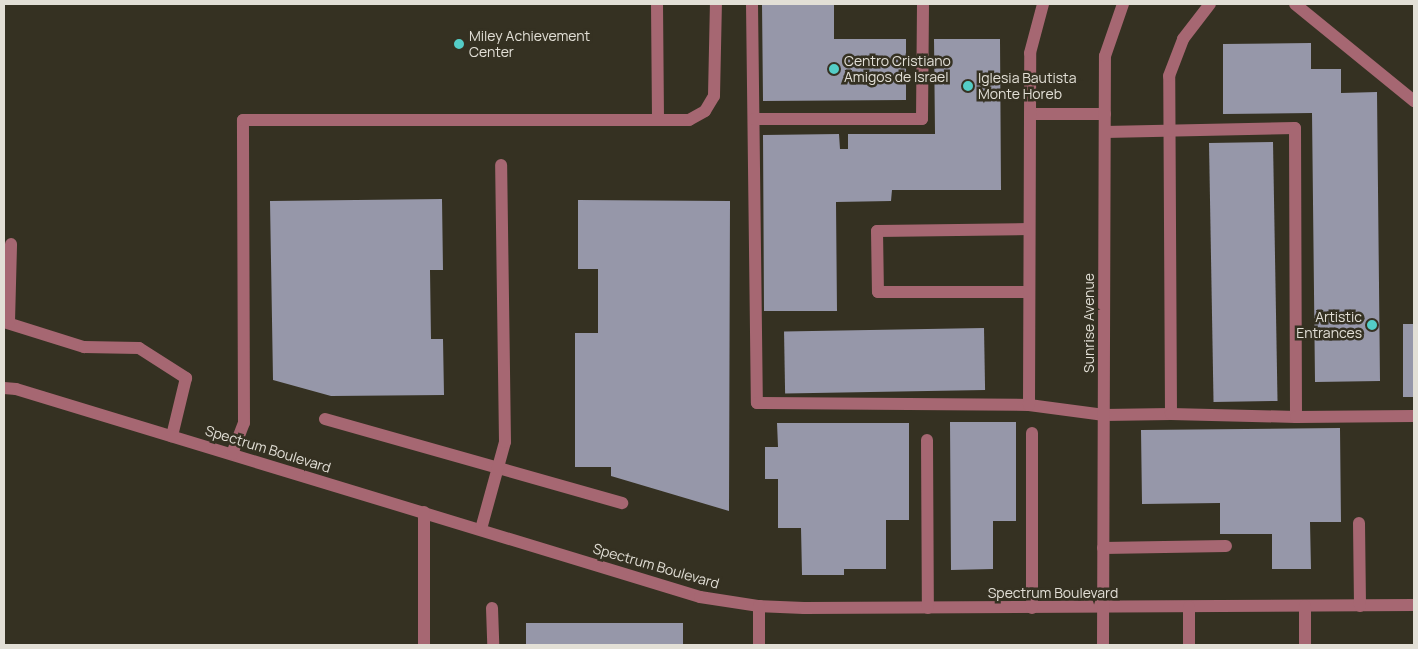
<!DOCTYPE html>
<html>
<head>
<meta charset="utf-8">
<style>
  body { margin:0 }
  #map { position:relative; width:1418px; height:649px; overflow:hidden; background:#353122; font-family:Manrope,sans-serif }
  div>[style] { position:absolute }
  .building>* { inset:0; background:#9697a9; transform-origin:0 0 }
  .minor>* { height:12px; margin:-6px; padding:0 6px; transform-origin:6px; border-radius:6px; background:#a66772 }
  .dots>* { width:14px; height:14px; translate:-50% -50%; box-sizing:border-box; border:2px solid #353122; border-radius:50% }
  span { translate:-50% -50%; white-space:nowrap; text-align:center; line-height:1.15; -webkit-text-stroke:5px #353122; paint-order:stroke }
  .poi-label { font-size:14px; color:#e2dfd6 }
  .left { translate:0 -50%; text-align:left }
  .right { translate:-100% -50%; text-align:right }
  .street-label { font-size:14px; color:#e2dfd6 }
  .frame { position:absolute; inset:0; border:5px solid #e2dfd6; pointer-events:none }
</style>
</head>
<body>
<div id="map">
  <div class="building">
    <div style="clip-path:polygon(762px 4px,834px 4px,834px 39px,906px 39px,906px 100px,763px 101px)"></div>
    <div style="clip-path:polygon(934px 39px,1000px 39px,1001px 190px,892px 190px,891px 201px,836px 202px,837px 311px,764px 311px,763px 135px,839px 134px,840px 149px,848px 149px,848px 134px,935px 134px)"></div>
    <div style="clip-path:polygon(1311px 43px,1311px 69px,1341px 69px,1341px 93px,1377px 92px,1380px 381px,1315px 382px,1312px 113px,1223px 114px,1223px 44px)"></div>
    <div style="left:1273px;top:142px;width:259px;height:64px;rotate:89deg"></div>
    <div style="clip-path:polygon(442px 199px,443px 270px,430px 270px,431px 339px,443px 339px,444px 395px,331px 396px,273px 380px,270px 201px)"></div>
    <div style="clip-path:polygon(578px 200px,730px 201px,729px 511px,611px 476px,611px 467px,575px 467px,575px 333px,598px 333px,598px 269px,578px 269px)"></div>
    <div style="left:1403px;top:324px;width:11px;height:73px"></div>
    <div style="left:984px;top:328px;width:62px;height:200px;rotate:89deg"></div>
    <div style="clip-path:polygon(950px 422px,1016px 422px,1016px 521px,993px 521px,993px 569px,951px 570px)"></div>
    <div style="clip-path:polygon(777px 423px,909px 423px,909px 520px,886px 520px,886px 569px,844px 569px,844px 575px,802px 575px,801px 528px,778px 528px,778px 479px,765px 479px,765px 447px,778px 447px)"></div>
    <div style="clip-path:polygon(1340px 428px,1341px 522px,1310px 522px,1311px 569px,1272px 569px,1272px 534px,1220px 534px,1220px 503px,1142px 504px,1141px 430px)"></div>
    <div style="left:683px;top:623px;width:22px;height:157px;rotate:90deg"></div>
  </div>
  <div class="minor">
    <div style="left:657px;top:4px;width:116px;rotate:89.5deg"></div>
    <div style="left:752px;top:4px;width:399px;rotate:89.3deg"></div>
    <div style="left:757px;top:403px;width:272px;rotate:0.4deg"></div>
    <div style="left:1029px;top:405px;width:76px;rotate:7.6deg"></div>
    <div style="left:1104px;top:415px;width:67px;rotate:-0.9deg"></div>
    <div style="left:1171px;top:414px;width:338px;rotate:-90.3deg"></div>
    <div style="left:1169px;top:76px;width:40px;rotate:-69deg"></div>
    <div style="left:1183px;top:39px;width:44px;rotate:-52.4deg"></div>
    <div style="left:1295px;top:4px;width:154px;rotate:39.2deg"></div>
    <div style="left:1030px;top:114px;width:75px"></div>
    <div style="left:754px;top:119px;width:168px"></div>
    <div style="left:922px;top:119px;width:115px;rotate:-89.5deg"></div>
    <div style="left:1105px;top:132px;width:190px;rotate:-1.2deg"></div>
    <div style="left:1295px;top:128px;width:289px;rotate:89.8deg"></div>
    <div style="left:1296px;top:417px;width:125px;rotate:-178.6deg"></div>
    <div style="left:1029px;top:229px;width:152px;rotate:179.2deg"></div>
    <div style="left:877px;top:231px;width:61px;rotate:89.1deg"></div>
    <div style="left:878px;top:292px;width:151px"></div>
    <div style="left:4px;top:322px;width:84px;rotate:17.4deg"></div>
    <div style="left:84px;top:347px;width:55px;rotate:1deg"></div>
    <div style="left:139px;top:348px;width:56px;rotate:32.6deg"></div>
    <div style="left:186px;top:378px;width:60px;rotate:103.6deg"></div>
    <div style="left:9px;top:322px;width:78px;rotate:-88.5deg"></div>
    <div style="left:4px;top:388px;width:12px;rotate:5deg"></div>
    <div style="left:16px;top:389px;width:715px;rotate:16.91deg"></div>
    <div style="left:700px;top:597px;width:60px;rotate:8.7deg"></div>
    <div style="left:759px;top:606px;width:45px;rotate:2.5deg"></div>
    <div style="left:804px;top:608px;width:610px;rotate:-0.28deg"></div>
    <div style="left:1029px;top:405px;width:352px;rotate:-89.8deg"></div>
    <div style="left:1030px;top:53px;width:51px;rotate:-75.1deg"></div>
    <div style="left:1296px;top:417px;width:118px;rotate:-0.5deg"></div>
    <div style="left:325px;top:419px;width:309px;rotate:15.8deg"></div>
    <div style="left:1032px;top:433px;width:175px;rotate:90deg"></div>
    <div style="left:927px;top:440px;width:168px;rotate:89.7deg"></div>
    <div style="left:232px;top:454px;width:33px;rotate:-69deg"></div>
    <div style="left:244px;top:423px;width:303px;rotate:-90.2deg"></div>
    <div style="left:243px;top:120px;width:446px"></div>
    <div style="left:689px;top:120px;width:18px;rotate:-29deg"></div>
    <div style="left:705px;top:111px;width:17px;rotate:-59deg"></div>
    <div style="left:714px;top:96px;width:92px;rotate:-88.8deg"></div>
    <div style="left:1359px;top:523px;width:83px;rotate:89.3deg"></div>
    <div style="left:481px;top:529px;width:90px;rotate:-74.6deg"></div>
    <div style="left:505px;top:442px;width:277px;rotate:-90.8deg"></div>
    <div style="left:1103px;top:548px;width:123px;rotate:-0.9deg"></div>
    <div style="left:759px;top:606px;width:39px;rotate:90deg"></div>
    <div style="left:1305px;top:606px;width:39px;rotate:90deg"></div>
    <div style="left:1189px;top:607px;width:38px;rotate:90deg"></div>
    <div style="left:492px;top:608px;width:37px;rotate:88deg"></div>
    <div style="left:424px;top:645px;width:133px;rotate:-90deg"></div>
    <div style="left:1103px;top:645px;width:589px;rotate:-89.81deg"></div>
    <div style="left:1105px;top:56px;width:55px;rotate:-70.9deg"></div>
  </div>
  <div class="dots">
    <div style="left:459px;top:44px;background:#54cdc7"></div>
    <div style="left:834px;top:69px;background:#54cdc7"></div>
    <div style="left:968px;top:86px;background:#54cdc7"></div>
    <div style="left:1372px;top:325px;background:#54cdc7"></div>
  </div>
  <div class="poi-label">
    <span class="left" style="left:469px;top:44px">Miley Achievement<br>Center</span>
    <span class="left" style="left:844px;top:69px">Centro Cristiano<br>Amigos de Israel</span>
    <span class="left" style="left:978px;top:86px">Iglesia Bautista<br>Monte Horeb</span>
    <span class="right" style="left:1362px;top:325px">Artistic<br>Entrances</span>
  </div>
  <div class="street-label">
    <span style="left:1089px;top:323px;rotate:-90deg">Sunrise Avenue</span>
    <span style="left:268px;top:449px;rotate:17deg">Spectrum Boulevard</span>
    <span style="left:656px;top:566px;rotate:16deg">Spectrum Boulevard</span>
    <span style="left:1053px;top:593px">Spectrum Boulevard</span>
  </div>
  <div class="frame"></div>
</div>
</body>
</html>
